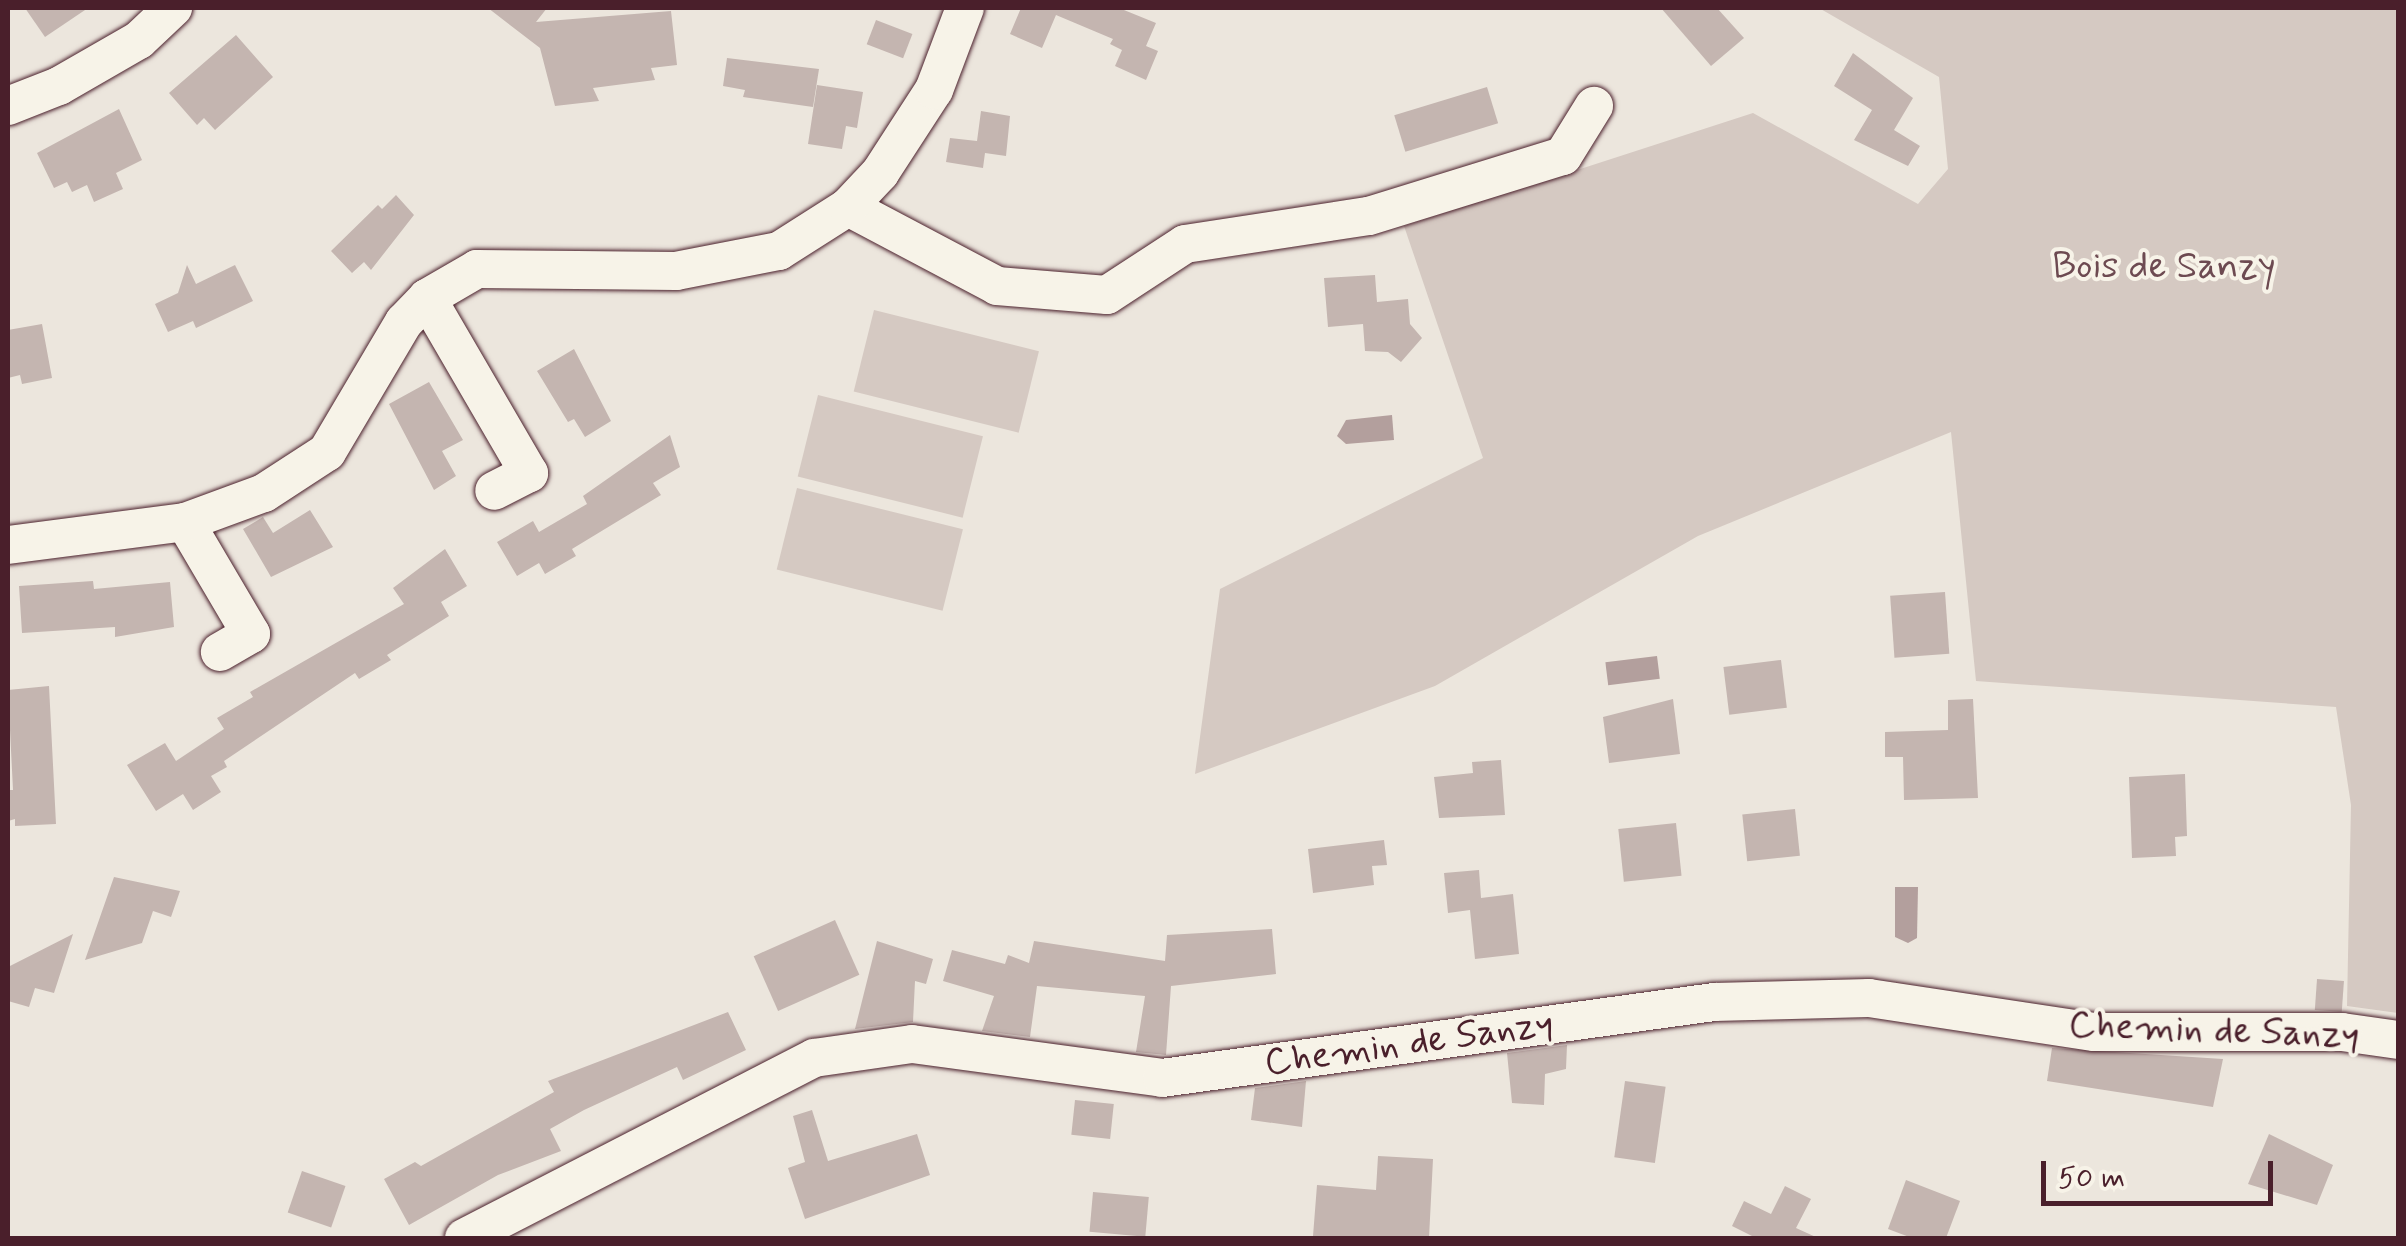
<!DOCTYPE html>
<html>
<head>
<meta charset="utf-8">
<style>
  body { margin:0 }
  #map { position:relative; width:2406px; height:1246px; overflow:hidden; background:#ece6dd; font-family:Mynerve,sans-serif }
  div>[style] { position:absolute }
  .green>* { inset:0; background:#d5c9c2; transform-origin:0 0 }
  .water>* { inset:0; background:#b39f9d; transform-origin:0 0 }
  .building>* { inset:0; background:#c4b5b0; transform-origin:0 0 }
  .roads { filter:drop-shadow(0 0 2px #4a1f2b) drop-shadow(0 0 2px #4a1f2b) }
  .minor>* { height:38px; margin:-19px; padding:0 19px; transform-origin:19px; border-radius:19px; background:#f7f3e8 }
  span { translate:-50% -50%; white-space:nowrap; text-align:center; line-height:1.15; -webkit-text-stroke:8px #f7f3e8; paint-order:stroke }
  .park-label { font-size:38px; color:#6d4a51 }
  .street-label { font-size:38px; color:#4a1f2b }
  .frame { position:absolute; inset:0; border:10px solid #4a1f2b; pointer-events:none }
  .scale { position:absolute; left:2041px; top:1161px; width:232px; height:45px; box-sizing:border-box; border:5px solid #4a1f2b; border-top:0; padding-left:12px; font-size:30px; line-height:35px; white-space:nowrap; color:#4a1f2b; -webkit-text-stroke:8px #f7f3e8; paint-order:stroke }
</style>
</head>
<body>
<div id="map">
  <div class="green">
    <div style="clip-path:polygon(1819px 8px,2398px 8px,2398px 1013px,2347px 1006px,2351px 805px,2336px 707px,1976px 681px,1951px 432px,1698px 536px,1435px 686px,1195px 774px,1220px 589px,1483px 458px,1404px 226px,1753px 113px,1918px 204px,1948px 169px,1939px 77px)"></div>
    <div style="left:874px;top:310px;width:170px;height:84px;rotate:14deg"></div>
    <div style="left:818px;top:395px;width:170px;height:84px;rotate:14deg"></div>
    <div style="left:797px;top:488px;width:171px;height:84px;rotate:14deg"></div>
  </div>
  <div class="water">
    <div style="clip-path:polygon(1392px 415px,1394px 440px,1346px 444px,1337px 436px,1346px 420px)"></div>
    <div style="left:1657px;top:656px;width:23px;height:52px;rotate:83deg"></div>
    <div style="clip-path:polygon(1895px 887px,1918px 887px,1917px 938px,1908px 943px,1895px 937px)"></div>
  </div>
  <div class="building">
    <div style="clip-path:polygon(25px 8px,88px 8px,45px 37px)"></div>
    <div style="clip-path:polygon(488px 8px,547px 8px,536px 22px,671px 11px,677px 65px,651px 68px,655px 80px,593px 88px,599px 101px,555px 106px,540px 48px)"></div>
    <div style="clip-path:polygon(1021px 8px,1119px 8px,1156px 23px,1146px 46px,1158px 51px,1146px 80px,1115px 66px,1122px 50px,1110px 44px,1113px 39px,1056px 15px,1042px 48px,1010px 34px)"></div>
    <div style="clip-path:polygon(1661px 8px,1717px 8px,1744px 38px,1711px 66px)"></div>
    <div style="left:876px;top:20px;width:39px;height:26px;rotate:21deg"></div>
    <div style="clip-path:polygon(236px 35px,273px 77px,215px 130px,204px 118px,197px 125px,169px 93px)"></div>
    <div style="clip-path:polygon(1853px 53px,1913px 98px,1894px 130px,1920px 146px,1908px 166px,1854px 140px,1872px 110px,1834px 86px)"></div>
    <div style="clip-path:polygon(727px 58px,819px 69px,813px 107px,743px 97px,745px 90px,723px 86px)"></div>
    <div style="clip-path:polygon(817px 85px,863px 92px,857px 128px,846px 126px,842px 149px,808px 144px)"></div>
    <div style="left:1487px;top:87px;width:38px;height:97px;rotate:73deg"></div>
    <div style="clip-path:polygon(119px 109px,142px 160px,116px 173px,123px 189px,94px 202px,87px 185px,72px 192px,67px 182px,54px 188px,37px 153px)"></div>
    <div style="clip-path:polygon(981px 111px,1010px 116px,1006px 156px,985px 153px,983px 168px,946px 162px,950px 138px,977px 141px)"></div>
    <div style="clip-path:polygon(396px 195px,414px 215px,371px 270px,364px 262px,352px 273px,331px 251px,378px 205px,382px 209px)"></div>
    <div style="clip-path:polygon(187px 265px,196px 284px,235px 265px,253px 301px,196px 328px,193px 321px,168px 332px,155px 304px,178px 293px)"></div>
    <div style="clip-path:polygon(1375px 275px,1377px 302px,1408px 299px,1410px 324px,1422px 338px,1401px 362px,1388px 352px,1365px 351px,1363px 324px,1328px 327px,1324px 278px)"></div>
    <div style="clip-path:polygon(42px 324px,52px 378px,22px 384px,20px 375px,8px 378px,8px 330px)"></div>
    <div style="clip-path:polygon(574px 349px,611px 421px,585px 437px,574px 419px,568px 422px,537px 371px)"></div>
    <div style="clip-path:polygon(429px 382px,463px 440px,442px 451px,456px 476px,434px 490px,389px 404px)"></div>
    <div style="clip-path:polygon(670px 435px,680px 467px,653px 483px,661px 495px,572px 549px,576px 556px,545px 574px,539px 563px,517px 576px,497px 542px,533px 521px,539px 532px,587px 504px,583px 496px)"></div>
    <div style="clip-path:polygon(310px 510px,333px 547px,271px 577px,243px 529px,263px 517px,273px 533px)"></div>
    <div style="clip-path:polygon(445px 549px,467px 586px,441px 602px,449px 616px,387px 655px,391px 660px,359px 679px,355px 673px,224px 761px,227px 767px,211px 776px,221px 792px,193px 810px,183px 794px,156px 811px,127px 765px,165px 743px,176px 761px,224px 729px,217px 718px,253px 697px,250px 692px,404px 604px,393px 588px)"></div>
    <div style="clip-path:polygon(93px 581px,94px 589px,170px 582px,174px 627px,115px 637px,115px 627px,22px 633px,19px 586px)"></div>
    <div style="left:1945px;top:592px;width:62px;height:55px;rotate:86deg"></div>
    <div style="left:1781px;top:660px;width:48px;height:58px;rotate:83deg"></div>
    <div style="clip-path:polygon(49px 686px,56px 824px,15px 826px,15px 819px,8px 821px,8px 790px,13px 790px,8px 690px)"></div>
    <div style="clip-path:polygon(1673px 699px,1680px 754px,1609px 763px,1603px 717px)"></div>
    <div style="clip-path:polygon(1973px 699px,1978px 798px,1904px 800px,1903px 757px,1885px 757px,1885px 732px,1948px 730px,1948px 700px)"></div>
    <div style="clip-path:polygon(1501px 760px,1505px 815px,1439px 818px,1434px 777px,1473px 773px,1472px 762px)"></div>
    <div style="clip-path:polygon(2185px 774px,2187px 836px,2175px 837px,2176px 856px,2132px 858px,2129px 777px)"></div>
    <div style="left:1795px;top:809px;width:47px;height:53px;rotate:84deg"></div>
    <div style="left:1676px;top:823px;width:53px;height:58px;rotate:84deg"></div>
    <div style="clip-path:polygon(1384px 840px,1387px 865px,1372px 866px,1374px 885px,1313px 893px,1308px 849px)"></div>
    <div style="clip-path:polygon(1479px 870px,1481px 898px,1513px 894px,1519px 954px,1475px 959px,1470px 910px,1448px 913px,1444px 873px)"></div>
    <div style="clip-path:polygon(114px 877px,180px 891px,171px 917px,153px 911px,142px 943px,85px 960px)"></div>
    <div style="left:835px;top:920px;width:60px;height:89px;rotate:66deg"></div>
    <div style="clip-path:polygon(1272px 929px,1276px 974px,1171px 986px,1166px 1055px,1136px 1052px,1145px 996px,1037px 986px,1030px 1037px,982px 1031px,994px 996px,943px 981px,952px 950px,1005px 964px,1008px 955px,1029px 963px,1034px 941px,1165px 961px,1167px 935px)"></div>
    <div style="clip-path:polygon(73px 934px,54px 993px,35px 988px,29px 1007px,8px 1001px,8px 967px)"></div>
    <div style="clip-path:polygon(877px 941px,933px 959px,926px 984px,915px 981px,913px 1022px,855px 1029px)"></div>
    <div style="left:2317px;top:979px;width:27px;height:31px;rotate:4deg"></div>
    <div style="clip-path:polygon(728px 1012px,746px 1050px,683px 1080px,677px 1067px,584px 1110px,550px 1129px,561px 1151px,498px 1175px,409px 1225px,384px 1179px,415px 1162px,421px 1166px,554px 1092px,548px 1081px)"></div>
    <div style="clip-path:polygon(1567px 1045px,1566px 1069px,1545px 1074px,1544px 1105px,1512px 1103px,1507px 1053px)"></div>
    <div style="clip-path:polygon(2052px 1048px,2223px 1059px,2213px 1107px,2047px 1081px)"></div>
    <div style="clip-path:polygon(1306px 1081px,1302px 1127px,1251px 1120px,1255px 1088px)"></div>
    <div style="left:1625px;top:1081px;width:41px;height:77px;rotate:8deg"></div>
    <div style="left:1075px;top:1100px;width:39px;height:35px;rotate:6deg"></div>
    <div style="clip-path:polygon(812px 1110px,828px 1161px,917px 1134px,930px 1175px,805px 1219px,788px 1168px,805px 1162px,793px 1116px)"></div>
    <div style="clip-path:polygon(2269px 1134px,2333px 1165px,2317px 1205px,2248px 1184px)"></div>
    <div style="clip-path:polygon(1378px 1156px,1433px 1159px,1429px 1238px,1313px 1236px,1317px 1185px,1376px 1190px)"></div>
    <div style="left:302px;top:1171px;width:46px;height:44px;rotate:19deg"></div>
    <div style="clip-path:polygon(1906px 1180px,1960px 1201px,1946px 1238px,1912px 1238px,1888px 1229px)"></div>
    <div style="clip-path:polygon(1785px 1186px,1811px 1199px,1796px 1228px,1818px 1238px,1756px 1238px,1732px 1226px,1744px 1201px,1771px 1214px)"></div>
    <div style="left:1093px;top:1192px;width:56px;height:40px;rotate:5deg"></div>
  </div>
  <div class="roads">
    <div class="minor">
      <div style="left:8px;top:106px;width:55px;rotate:-21.4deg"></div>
      <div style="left:59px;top:86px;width:92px;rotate:-29.9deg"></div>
      <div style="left:139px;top:40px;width:47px;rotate:-43.3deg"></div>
      <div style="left:848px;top:207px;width:169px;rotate:27.9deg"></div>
      <div style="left:997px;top:286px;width:110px;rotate:4.7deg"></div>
      <div style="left:1107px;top:295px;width:93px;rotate:-33.2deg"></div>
      <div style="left:1185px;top:244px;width:186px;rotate:-8.7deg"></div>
      <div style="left:1369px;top:216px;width:203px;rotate:-17.2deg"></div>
      <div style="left:1563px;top:156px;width:59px;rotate:-58.2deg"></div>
      <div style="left:427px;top:298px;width:203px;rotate:59.8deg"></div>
      <div style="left:529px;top:473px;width:39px;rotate:153deg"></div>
      <div style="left:185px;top:522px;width:130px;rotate:59.5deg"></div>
      <div style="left:251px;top:634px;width:36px;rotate:150deg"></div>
      <div style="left:8px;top:545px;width:178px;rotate:-7.4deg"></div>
      <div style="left:185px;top:522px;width:84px;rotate:-20.2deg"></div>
      <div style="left:264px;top:493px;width:75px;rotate:-33.1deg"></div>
      <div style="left:327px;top:452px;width:151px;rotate:-59.4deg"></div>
      <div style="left:404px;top:322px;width:33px;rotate:-46deg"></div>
      <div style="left:427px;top:298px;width:58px;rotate:-30.1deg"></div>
      <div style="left:477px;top:269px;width:199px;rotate:0.6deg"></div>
      <div style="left:676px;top:271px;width:105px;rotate:-11deg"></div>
      <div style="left:779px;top:251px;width:82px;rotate:-32.5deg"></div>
      <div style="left:848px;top:207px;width:47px;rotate:-46.7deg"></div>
      <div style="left:880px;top:173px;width:99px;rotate:-57deg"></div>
      <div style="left:934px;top:90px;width:88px;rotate:-69.3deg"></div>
      <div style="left:464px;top:1238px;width:394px;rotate:-27.2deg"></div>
      <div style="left:814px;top:1058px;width:99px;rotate:-8.1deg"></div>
      <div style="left:912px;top:1044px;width:252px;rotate:7.7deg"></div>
      <div style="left:1162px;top:1078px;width:557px;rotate:-7.84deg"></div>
      <div style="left:1714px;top:1002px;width:155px;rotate:-1.5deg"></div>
      <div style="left:1869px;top:998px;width:228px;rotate:8.6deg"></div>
      <div style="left:2094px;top:1032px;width:248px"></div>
      <div style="left:2342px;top:1032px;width:57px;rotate:8.1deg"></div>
    </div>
  </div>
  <div class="park-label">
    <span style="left:2164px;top:267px">Bois de Sanzy</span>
  </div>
  <div class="street-label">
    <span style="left:2214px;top:1031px;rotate:2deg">Chemin de Sanzy</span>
    <span style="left:1409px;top:1044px;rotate:-8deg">Chemin de Sanzy</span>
  </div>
  <div class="frame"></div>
  <div class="scale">50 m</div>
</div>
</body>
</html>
